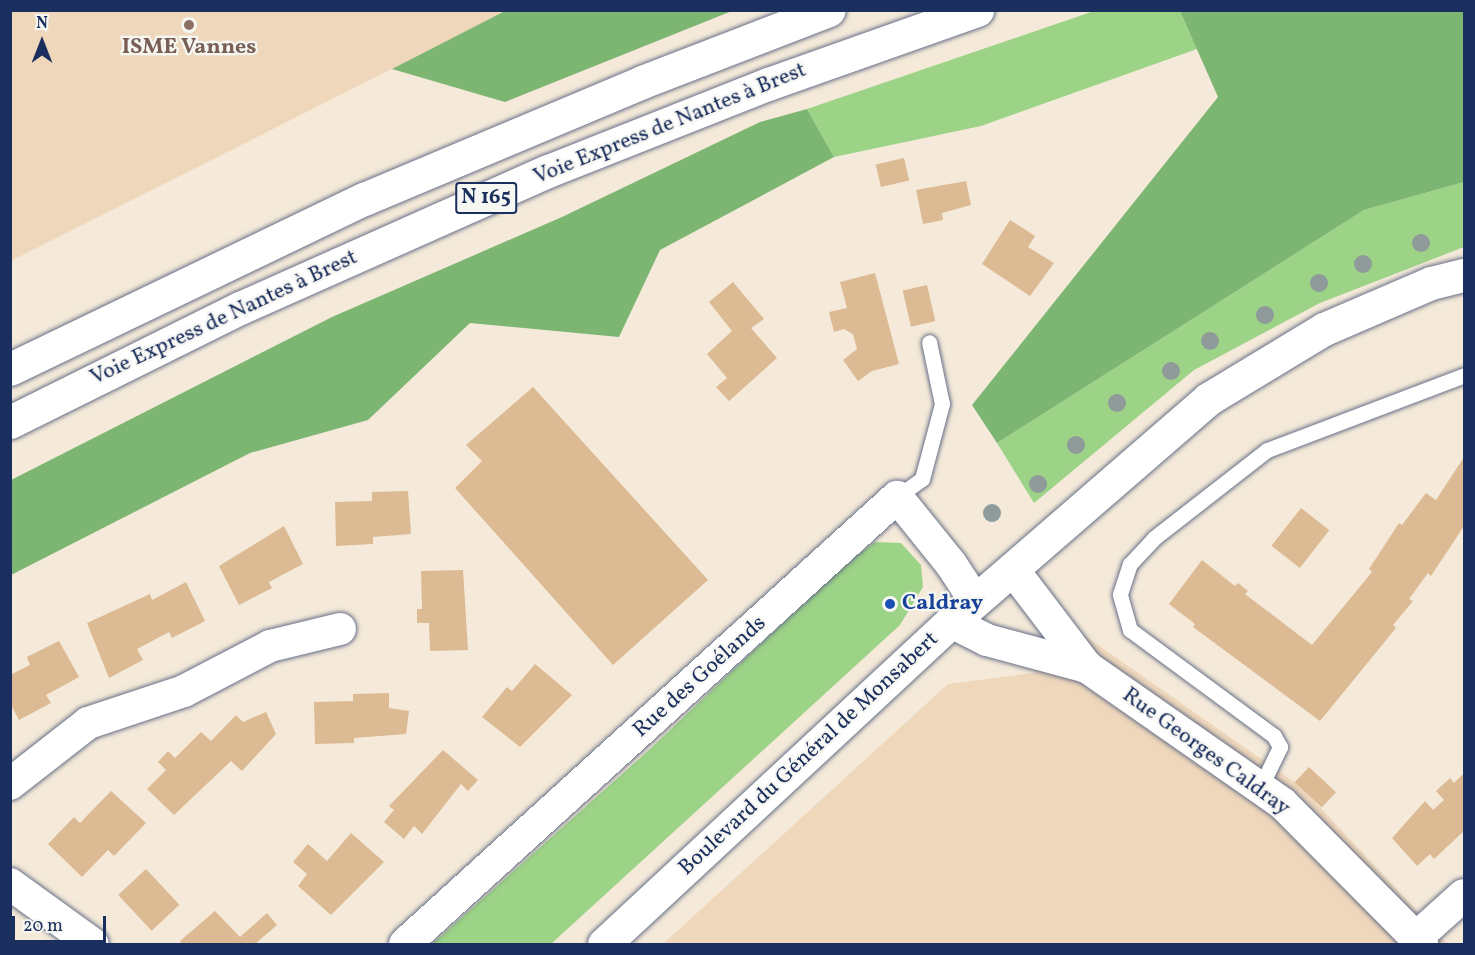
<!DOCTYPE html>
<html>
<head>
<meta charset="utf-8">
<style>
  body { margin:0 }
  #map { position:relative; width:1475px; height:955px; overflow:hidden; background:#f5ead9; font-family:Vollkorn,serif }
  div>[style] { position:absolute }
  .built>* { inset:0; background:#eed7bb }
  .green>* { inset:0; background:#9cd386 }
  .forest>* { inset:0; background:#7db573 }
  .building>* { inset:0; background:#dcba93; transform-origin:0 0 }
  .roads { filter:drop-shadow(0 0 2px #677089) drop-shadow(0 0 2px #677089) }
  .service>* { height:15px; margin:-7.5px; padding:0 7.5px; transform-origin:7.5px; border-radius:7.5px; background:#fff }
  .minor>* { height:32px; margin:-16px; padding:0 16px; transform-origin:16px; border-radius:16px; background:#fff }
  .secondary>* { height:33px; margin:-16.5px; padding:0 16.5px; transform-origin:16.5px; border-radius:16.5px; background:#fff }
  .trunk>* { height:33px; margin:-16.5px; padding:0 16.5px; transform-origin:16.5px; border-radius:16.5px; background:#fff }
  .trees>* { width:18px; height:18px; margin:-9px; border-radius:50%; background:#8f9a9b }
  .dots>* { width:16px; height:16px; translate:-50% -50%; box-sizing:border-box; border:3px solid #f6f6f2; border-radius:50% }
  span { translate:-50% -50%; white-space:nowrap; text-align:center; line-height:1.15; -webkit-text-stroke:4.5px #f6f6f2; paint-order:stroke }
  .shield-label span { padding:2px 4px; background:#f6f6f2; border:2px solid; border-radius:4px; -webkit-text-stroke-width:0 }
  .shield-label { font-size:21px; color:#1b2f5e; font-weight:700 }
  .education-label { font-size:22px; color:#785e54; font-weight:700 }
  .street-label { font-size:22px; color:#1b2f5e }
  .transit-label { font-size:22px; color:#164399; font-weight:700 }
  .left { translate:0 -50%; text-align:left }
  .frame { position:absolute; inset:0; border:12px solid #1b2f5e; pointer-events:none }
  .north { position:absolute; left:12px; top:12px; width:60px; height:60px; -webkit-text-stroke:4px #f6f6f2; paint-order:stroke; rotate:0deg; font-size:16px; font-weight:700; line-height:24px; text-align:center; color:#1b2f5e }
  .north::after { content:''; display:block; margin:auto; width:21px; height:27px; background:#1b2f5e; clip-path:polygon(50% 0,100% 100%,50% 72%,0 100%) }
  .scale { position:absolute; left:12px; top:916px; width:94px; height:27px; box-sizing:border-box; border:3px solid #1b2f5e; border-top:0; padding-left:8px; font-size:18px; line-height:21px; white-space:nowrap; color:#1b2f5e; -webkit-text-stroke:4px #f6f6f2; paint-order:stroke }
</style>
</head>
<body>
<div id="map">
  <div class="built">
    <div style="clip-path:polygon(11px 10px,507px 10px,507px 11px,11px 261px)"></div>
    <div style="clip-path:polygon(1078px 631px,1300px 786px,1448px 944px,663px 944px,948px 684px,1033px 673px)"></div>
  </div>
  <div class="green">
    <div style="clip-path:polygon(1094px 11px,1180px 11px,1197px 49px,981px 126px,834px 157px,807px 109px)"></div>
    <div style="clip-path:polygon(1464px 182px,1464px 247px,1320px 303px,1194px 370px,1034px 503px,997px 443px,1364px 210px)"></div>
    <div style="clip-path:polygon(875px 542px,901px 543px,921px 565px,923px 587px,900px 625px,551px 944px,432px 944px,649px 750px,847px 562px)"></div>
  </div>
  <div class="forest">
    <div style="clip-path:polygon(507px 10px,732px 10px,732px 11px,505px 102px,392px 69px)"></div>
    <div style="clip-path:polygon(1180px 11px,1464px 11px,1464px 182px,1364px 210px,997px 443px,972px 405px,1218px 97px)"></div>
    <div style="clip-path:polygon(807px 109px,834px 157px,660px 250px,619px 337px,470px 323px,368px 420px,250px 453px,11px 575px,11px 480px,332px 317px,562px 217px,760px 122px)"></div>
  </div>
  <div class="building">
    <div style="left:904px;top:158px;width:23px;height:29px;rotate:77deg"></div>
    <div style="clip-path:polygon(966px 181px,971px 205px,942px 213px,943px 220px,923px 224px,916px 190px)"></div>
    <div style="clip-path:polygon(1010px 220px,1035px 236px,1028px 247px,1054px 263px,1030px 296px,982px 264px)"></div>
    <div style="clip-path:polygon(875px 273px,899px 364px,872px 371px,858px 381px,843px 360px,857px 349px,853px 334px,844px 329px,834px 332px,829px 312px,847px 308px,840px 282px)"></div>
    <div style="clip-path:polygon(733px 282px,764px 319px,751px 328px,777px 358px,729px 401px,716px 387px,727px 378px,707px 354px,732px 331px,709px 302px)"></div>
    <div style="left:927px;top:285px;width:37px;height:25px;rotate:77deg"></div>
    <div style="clip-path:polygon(533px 387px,708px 580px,613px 665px,455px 488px,482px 461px,466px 445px)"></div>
    <div style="clip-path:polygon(1464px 457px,1464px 526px,1431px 576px,1428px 573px,1409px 599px,1413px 601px,1393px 625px,1396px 628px,1320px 721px,1193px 627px,1195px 624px,1169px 604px,1202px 560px,1235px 586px,1238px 583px,1248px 591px,1245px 594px,1312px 645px,1372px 572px,1369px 569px,1399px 523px,1402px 525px,1426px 493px,1436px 500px)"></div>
    <div style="clip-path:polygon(408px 491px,411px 534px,373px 537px,373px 544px,336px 546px,335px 502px,372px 501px,372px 492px)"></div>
    <div style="left:1301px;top:508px;width:36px;height:48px;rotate:38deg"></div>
    <div style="clip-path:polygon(284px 526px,303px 564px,269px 582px,272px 588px,239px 605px,219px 566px)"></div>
    <div style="clip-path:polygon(463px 570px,468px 650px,430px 651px,429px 623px,417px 623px,417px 609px,422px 609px,421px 571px)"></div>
    <div style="clip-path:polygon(186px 582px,205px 621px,172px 638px,169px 632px,137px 649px,143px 660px,109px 678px,87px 623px,150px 594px,152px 600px)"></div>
    <div style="clip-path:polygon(59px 641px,79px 677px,46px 695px,51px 703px,19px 720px,10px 703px,10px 675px,30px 665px,27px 657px)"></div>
    <div style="clip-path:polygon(535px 664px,572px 695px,520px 747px,482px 717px,507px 687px,512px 691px)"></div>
    <div style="clip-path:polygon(389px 693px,389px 708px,409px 711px,406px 734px,354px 738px,354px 743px,315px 744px,314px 702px,353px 701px,353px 694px)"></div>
    <div style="clip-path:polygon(266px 712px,276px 734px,242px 771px,231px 761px,174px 815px,147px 789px,166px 770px,158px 762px,168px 751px,175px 758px,201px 732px,211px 741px,236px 715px,243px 722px)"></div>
    <div style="clip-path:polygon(443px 750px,478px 780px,468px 791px,461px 784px,422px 834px,414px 826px,404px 839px,384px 822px,394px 810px,389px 806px)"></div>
    <div style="left:1309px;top:767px;width:37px;height:21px;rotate:43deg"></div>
    <div style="clip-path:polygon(1464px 773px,1464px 831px,1434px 859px,1430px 854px,1417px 866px,1392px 838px,1425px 801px,1433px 810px,1444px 800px,1436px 791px,1450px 778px,1454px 783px)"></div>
    <div style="clip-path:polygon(111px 791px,146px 823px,114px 856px,108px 850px,82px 877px,48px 844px,74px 817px,80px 823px)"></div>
    <div style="clip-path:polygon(351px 833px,384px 862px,331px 915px,298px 886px,307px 874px,293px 862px,308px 844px,327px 861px)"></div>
    <div style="left:146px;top:869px;width:49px;height:38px;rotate:47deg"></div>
    <div style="clip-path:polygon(215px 911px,240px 937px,267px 913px,277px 925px,255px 944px,182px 944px,180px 941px)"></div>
  </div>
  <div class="roads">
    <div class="service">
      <div style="left:897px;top:497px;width:31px;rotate:-36deg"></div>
      <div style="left:922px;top:479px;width:78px;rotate:-75.1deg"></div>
      <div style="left:942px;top:404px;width:63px;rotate:-101.8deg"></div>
      <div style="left:1260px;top:788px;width:46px;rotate:-64deg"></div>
      <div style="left:1280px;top:747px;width:13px;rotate:-119deg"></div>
      <div style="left:1274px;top:736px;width:179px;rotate:-143.6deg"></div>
      <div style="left:1130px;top:630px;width:37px;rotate:-106deg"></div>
      <div style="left:1120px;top:594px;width:32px;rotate:-72deg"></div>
      <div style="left:1130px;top:564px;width:35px;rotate:-47deg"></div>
      <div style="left:1154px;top:538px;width:143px;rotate:-37.9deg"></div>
      <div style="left:1267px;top:450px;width:211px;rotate:-20.8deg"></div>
    </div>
    <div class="minor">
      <div style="left:1014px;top:571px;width:121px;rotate:52.8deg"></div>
      <div style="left:1087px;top:667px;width:238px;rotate:34.9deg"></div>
      <div style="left:1282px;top:803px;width:199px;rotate:45.2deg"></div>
      <div style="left:951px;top:622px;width:40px;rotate:26.6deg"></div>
      <div style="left:987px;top:640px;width:104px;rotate:15.1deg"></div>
      <div style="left:10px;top:784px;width:99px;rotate:-38deg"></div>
      <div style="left:88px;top:723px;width:101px;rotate:-18.4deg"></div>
      <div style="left:184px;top:691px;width:97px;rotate:-27.6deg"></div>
      <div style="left:270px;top:646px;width:72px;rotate:-13.7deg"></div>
      <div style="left:10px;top:884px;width:102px;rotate:35.9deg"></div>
      <div style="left:1416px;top:938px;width:64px;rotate:-41.9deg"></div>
      <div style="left:405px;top:944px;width:665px;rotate:-42.26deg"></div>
      <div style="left:897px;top:497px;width:86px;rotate:51.1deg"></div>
      <div style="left:951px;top:564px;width:45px;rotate:56.7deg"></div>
    </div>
    <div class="secondary">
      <div style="left:604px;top:944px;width:473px;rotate:-42.9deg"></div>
      <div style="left:951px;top:622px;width:340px;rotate:-40.9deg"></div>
      <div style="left:1208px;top:399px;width:135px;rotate:-31.1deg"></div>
      <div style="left:1324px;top:329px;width:116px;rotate:-23.3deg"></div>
      <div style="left:1431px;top:283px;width:34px;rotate:-14deg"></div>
    </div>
    <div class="trunk">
      <div style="left:10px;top:369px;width:393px;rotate:-25.7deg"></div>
      <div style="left:364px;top:199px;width:302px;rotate:-22.8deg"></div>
      <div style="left:642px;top:82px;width:200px;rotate:-21.1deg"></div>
      <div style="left:10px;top:422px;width:257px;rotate:-26.4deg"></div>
      <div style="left:240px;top:308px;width:337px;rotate:-24deg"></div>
      <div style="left:548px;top:171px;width:237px;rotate:-21.6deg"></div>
      <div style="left:768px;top:84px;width:222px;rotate:-19.5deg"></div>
    </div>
  </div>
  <div class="trees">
    <div style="left:1421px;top:243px"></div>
    <div style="left:1363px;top:264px"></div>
    <div style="left:1319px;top:283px"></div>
    <div style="left:1265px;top:315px"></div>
    <div style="left:1210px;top:341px"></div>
    <div style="left:1171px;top:371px"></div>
    <div style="left:1117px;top:403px"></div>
    <div style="left:1076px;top:445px"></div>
    <div style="left:1038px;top:484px"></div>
    <div style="left:992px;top:513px"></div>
  </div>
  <div class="dots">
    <div style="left:189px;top:25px;background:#8d6e63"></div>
    <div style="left:890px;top:604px;background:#1a4fb4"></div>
  </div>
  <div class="shield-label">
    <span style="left:486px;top:198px">N 165</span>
  </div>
  <div class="education-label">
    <span style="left:189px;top:48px">ISME Vannes</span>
  </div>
  <div class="street-label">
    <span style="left:670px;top:124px;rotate:-22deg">Voie Express de Nantes à Brest</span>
    <span style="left:224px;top:318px;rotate:-25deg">Voie Express de Nantes à Brest</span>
    <span style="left:700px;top:677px;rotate:-42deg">Rue des Goélands</span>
    <span style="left:1206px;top:752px;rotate:36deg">Rue Georges Caldray</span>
    <span style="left:809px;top:754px;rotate:-43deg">Boulevard du Général de Monsabert</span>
  </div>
  <div class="transit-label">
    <span class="left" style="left:902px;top:604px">Caldray</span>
  </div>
  <div class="frame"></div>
  <div class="north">N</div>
  <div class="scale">20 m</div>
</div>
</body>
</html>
